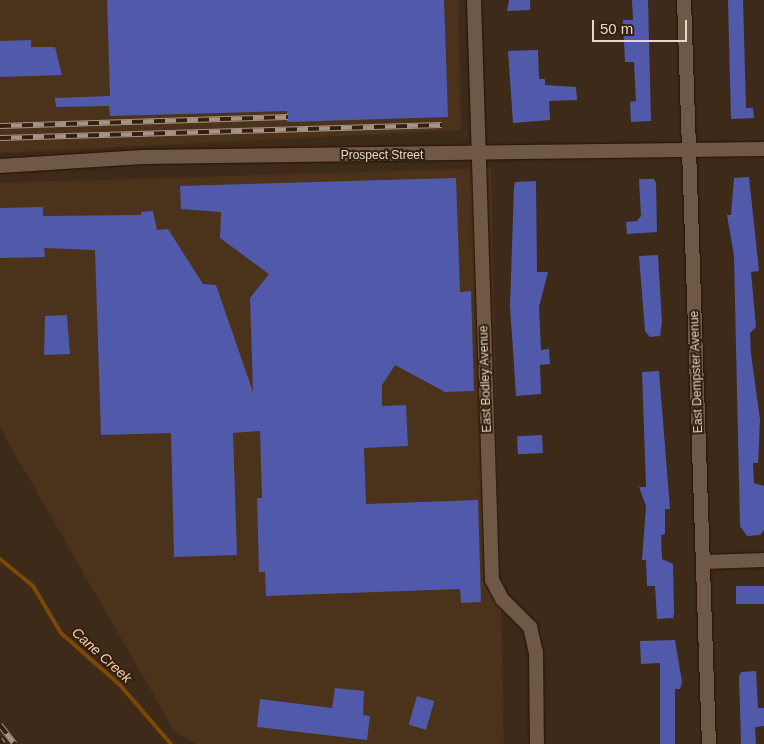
<!DOCTYPE html>
<html>
<head>
<meta charset="utf-8">
<style>
  body { margin:0 }
  #map { position:relative; width:764px; height:744px; overflow:hidden; background:#3e2a18; font-family:Arial,sans-serif }
  div>[style] { position:absolute }
  .built>* { inset:0; background:#4b321a }
  .stream>* { height:4px; margin:-2px; padding:0 2px; transform-origin:2px; border-radius:2px; background:#7d4706 }
  .building>* { inset:0; background:#515aaa; transform-origin:0 0 }
  .roads { filter:drop-shadow(0 0 1px #241202) drop-shadow(0 0 1px #241202) }
  .minor>* { height:14px; margin:-7px; padding:0 7px; transform-origin:7px; border-radius:7px; background:#6f5845 }
  .rail>* { height:5.5px; margin-top:-2.75px; transform-origin:0; background:repeating-linear-gradient(90deg,#33200e 0 11px,#a49386 0 22px); box-sizing:border-box; border-block:1px solid #a49386 }
  span { translate:-50% -50%; white-space:nowrap; text-align:center; line-height:1.15; -webkit-text-stroke:4px #33200e; paint-order:stroke }
  .street-label { font-size:12px; color:#e5d7cc }
  .water-label { font-size:14px; color:#f7cfae; font-style:italic }
  .scale { position:absolute; left:592px; top:20px; width:95px; height:22px; box-sizing:border-box; border:2px solid #e5d7cc; border-top:0; padding-left:6px; font-size:15px; line-height:18px; white-space:nowrap; color:#e5d7cc; -webkit-text-stroke:4px #33200e; paint-order:stroke }
</style>
</head>
<body>
<div id="map">
  <div class="built">
    <div style="clip-path:polygon(0 0,458px 0,461px 130px,0 153px)"></div>
    <div style="clip-path:polygon(491px 168px,504px 744px,197px 744px,175px 732px,0 428px,0 183px)"></div>
  </div>
  <div class="stream">
    <div style="left:0;top:559px;width:43px;rotate:39.3deg"></div>
    <div style="left:33px;top:586px;width:55px;rotate:59.2deg"></div>
    <div style="left:61px;top:633px;width:79px;rotate:41.4deg"></div>
    <div style="left:120px;top:685px;width:78px;rotate:49.2deg"></div>
  </div>
  <div class="building">
    <div style="clip-path:polygon(107px 0,444px 0,448px 117px,287px 122px,287px 111px,110px 116px,109px 106px,56px 107px,55px 98px,110px 96px)"></div>
    <div style="clip-path:polygon(530px 0,530px 10px,507px 11px,509px 0)"></div>
    <div style="clip-path:polygon(632px 0,648px 0,651px 121px,631px 122px,630px 102px,636px 101px,634px 62px,625px 62px,623px 20px,633px 20px)"></div>
    <div style="clip-path:polygon(728px 0,743px 0,746px 108px,753px 108px,754px 118px,731px 119px)"></div>
    <div style="clip-path:polygon(31px 40px,31px 47px,55px 47px,62px 75px,0 77px,0 41px)"></div>
    <div style="clip-path:polygon(538px 50px,539px 79px,545px 79px,545px 85px,576px 87px,577px 100px,549px 101px,550px 120px,513px 123px,508px 51px)"></div>
    <div style="clip-path:polygon(749px 177px,759px 271px,751px 272px,756px 327px,750px 333px,751px 354px,760px 420px,758px 463px,753px 463px,754px 483px,764px 486px,764px 530px,760px 535px,747px 536px,740px 526px,734px 256px,727px 215px,731px 215px,734px 178px)"></div>
    <div style="clip-path:polygon(456px 178px,460px 292px,471px 291px,474px 391px,445px 392px,395px 365px,382px 385px,382px 406px,406px 405px,408px 446px,364px 448px,366px 504px,478px 500px,481px 602px,461px 603px,460px 589px,266px 596px,265px 572px,259px 572px,257px 498px,262px 498px,260px 431px,233px 433px,237px 555px,174px 557px,171px 433px,101px 435px,95px 250px,44px 248px,45px 257px,0 258px,0 208px,43px 207px,43px 216px,141px 215px,141px 212px,153px 211px,157px 230px,168px 229px,203px 284px,216px 285px,253px 392px,250px 298px,269px 274px,220px 238px,221px 212px,181px 209px,180px 186px)"></div>
    <div style="clip-path:polygon(639px 179px,654px 179px,656px 183px,657px 232px,627px 234px,626px 222px,637px 221px,641px 216px)"></div>
    <div style="clip-path:polygon(536px 181px,537px 272px,548px 272px,539px 307px,541px 350px,549px 349px,550px 364px,540px 365px,541px 394px,516px 396px,510px 306px,514px 187px,515px 182px)"></div>
    <div style="clip-path:polygon(658px 255px,662px 322px,660px 336px,650px 337px,645px 331px,639px 256px)"></div>
    <div style="clip-path:polygon(67px 315px,70px 354px,44px 355px,45px 316px)"></div>
    <div style="clip-path:polygon(659px 371px,670px 509px,665px 509px,665px 534px,661px 535px,662px 559px,673px 564px,674px 613px,673px 618px,657px 619px,655px 586px,647px 586px,646px 560px,642px 560px,646px 506px,639px 487px,646px 487px,642px 372px)"></div>
    <div style="left:542px;top:435px;width:18px;height:25px;rotate:87deg"></div>
    <div style="left:736px;top:586px;width:28px;height:18px"></div>
    <div style="clip-path:polygon(675px 640px,682px 682px,680px 689px,675px 689px,675px 744px,660px 744px,660px 663px,641px 664px,640px 641px)"></div>
    <div style="clip-path:polygon(756px 671px,758px 708px,764px 708px,764px 726px,755px 727px,756px 744px,741px 744px,739px 677px,741px 672px)"></div>
    <div style="clip-path:polygon(335px 688px,364px 691px,363px 715px,370px 716px,367px 740px,257px 727px,260px 699px,332px 708px)"></div>
    <div style="left:417px;top:696px;width:18px;height:30px;rotate:16deg"></div>
  </div>
  <div class="roads">
    <div class="minor">
      <div style="left:474px;top:0;width:580px;rotate:88.22deg"></div>
      <div style="left:492px;top:580px;width:21px;rotate:62deg"></div>
      <div style="left:502px;top:599px;width:40px;rotate:45deg"></div>
      <div style="left:530px;top:627px;width:26px;rotate:77deg"></div>
      <div style="left:536px;top:652px;width:92px;rotate:89.4deg"></div>
      <div style="left:684px;top:0;width:744px;rotate:88.08deg"></div>
      <div style="left:0;top:166px;width:143px;rotate:-3.6deg"></div>
      <div style="left:143px;top:157px;width:621px;rotate:-0.74deg"></div>
      <div style="left:704px;top:562px;width:60px;rotate:-1.9deg"></div>
    </div>
  </div>
  <div class="rail">
    <div style="left:0;top:126px;width:288px;rotate:-1.8deg"></div>
    <div style="left:0;top:138px;width:442px;rotate:-1.7deg"></div>
    <div style="left:0;top:725px;width:24px;rotate:52deg"></div>
    <div style="left:0;top:740px;width:5px;rotate:53deg"></div>
  </div>
  <div class="street-label">
    <span style="left:382px;top:156px">Prospect Street</span>
    <span style="left:697px;top:372px;rotate:-92deg">East Dempster Avenue</span>
    <span style="left:486px;top:379px;rotate:-92deg">East Bodley Avenue</span>
  </div>
  <div class="water-label">
    <span style="left:102px;top:655px;rotate:42deg">Cane Creek</span>
  </div>
  <div class="scale">50 m</div>
</div>
</body>
</html>
